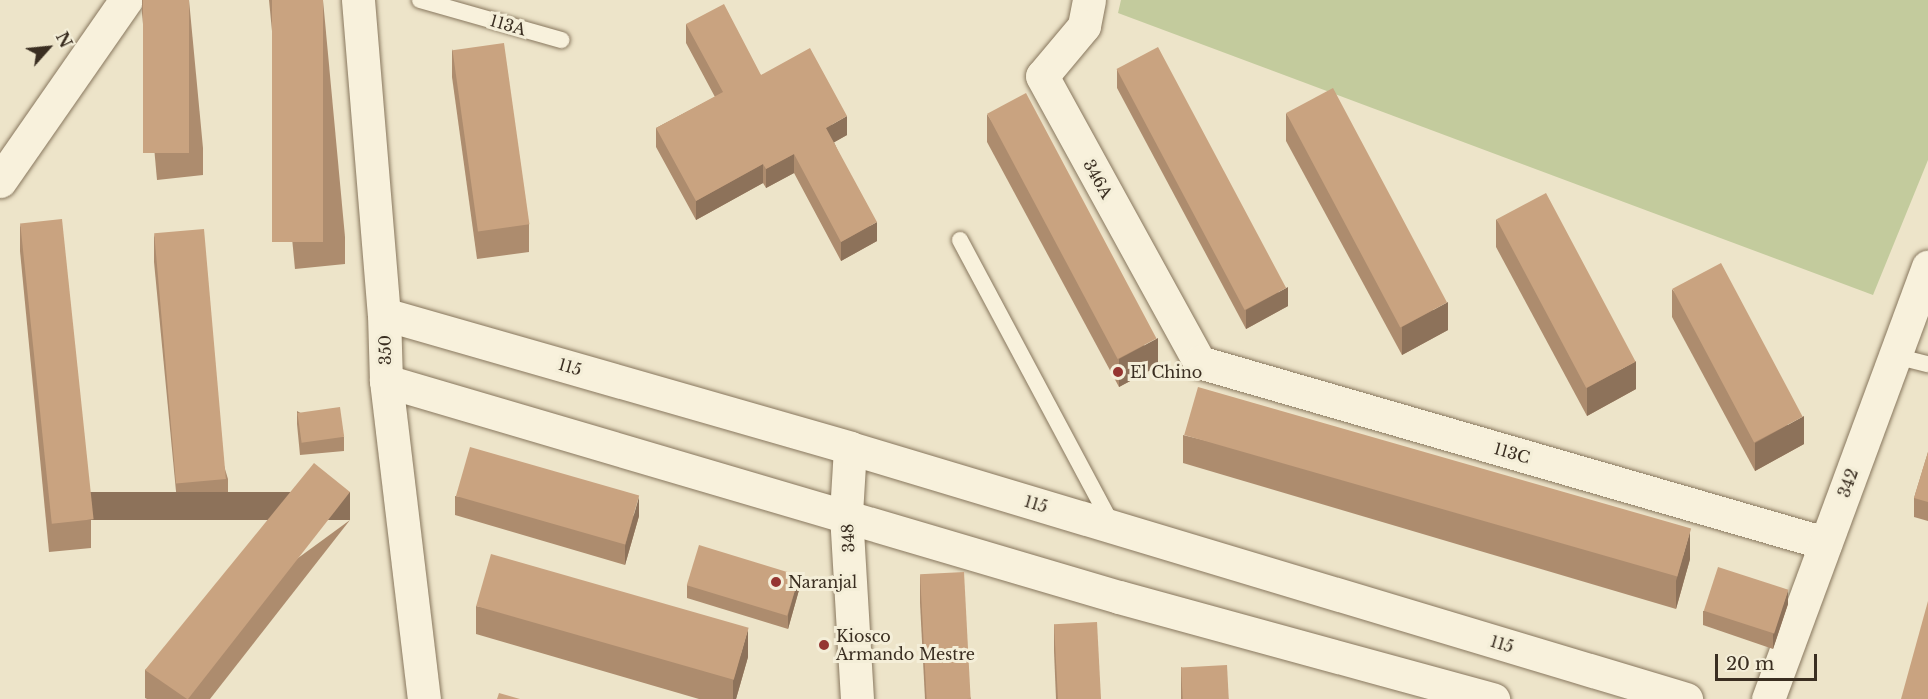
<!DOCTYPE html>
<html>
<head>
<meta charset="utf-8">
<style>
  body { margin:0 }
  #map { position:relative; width:1928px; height:699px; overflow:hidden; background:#ede4c9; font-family:"Libre Baskerville",serif }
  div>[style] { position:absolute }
  .green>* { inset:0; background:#c3cb9d }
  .roads { filter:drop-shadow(0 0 2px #88775e) drop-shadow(0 0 2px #88775e) }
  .lane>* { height:16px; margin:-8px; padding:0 8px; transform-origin:8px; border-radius:8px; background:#f8f1dc }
  .street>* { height:33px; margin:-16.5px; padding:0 16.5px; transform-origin:16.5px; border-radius:16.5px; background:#f8f1dc }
  .secondary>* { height:33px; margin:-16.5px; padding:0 16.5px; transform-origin:16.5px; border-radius:16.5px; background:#f8f1dc }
  .wall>* { inset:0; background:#ad8c6e }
  .shaded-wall>* { inset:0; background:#8d725a; transform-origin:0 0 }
  .building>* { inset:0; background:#c9a380; transform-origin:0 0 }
  .dots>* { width:16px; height:16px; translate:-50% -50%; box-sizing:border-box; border:3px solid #f4eed8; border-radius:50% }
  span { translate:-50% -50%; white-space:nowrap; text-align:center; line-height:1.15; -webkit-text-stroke:6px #f4eed8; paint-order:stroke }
  .street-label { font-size:16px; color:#3a2e21 }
  .poi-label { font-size:16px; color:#3a2e21 }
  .left { translate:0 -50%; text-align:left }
  .north { position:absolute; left:18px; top:18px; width:60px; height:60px; -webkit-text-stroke:4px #f4eed8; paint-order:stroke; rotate:63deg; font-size:16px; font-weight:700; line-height:24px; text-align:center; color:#3a2e21 }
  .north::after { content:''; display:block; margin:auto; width:21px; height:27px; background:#3a2e21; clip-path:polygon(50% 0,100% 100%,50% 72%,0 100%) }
  .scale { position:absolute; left:1715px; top:654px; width:102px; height:27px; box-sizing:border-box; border:3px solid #3a2e21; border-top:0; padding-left:8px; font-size:18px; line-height:21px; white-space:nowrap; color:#3a2e21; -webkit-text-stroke:4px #f4eed8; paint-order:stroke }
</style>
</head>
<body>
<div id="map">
  <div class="green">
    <div style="clip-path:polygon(1121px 0,1928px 0,1928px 160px,1873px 295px,1118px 13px)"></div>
  </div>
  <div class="roads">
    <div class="lane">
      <div style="left:420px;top:0;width:147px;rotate:15.8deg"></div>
      <div style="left:960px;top:240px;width:323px;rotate:61.9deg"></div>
      <div style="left:1895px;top:356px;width:34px;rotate:14deg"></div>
    </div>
    <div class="street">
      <div style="left:1089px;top:0;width:26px;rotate:101deg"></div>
      <div style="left:1084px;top:26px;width:65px;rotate:130deg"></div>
      <div style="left:1042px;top:76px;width:326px;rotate:61.2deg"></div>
      <div style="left:1199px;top:362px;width:652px;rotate:16.13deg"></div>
      <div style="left:0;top:181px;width:221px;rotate:-55.2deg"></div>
      <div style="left:386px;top:381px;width:320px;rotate:83.2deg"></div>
      <div style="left:850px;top:448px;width:66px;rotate:93.5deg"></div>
      <div style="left:846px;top:514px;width:185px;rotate:86.6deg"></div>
      <div style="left:1768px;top:699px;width:461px;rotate:-69.7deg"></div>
    </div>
    <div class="secondary">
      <div style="left:358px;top:0;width:315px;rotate:85.3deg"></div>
      <div style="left:384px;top:314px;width:67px;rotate:88.3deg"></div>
      <div style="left:386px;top:381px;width:764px;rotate:16.42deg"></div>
      <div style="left:1119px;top:597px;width:388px;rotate:15.3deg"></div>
      <div style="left:384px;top:314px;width:485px;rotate:16deg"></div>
      <div style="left:850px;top:448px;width:873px;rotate:16.71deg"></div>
    </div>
  </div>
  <div class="wall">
    <div style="clip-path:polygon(142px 0,189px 0,203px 148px,203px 175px,157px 180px,142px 13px)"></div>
    <div style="clip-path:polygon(269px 0,323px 0,345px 237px,345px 264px,295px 269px)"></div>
    <div style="clip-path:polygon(686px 24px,761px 75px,847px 135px,834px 142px,877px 241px,841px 261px,794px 173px,766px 188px,763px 183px,696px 220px,656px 147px,656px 128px,715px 97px,686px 43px)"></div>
    <div style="clip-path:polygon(452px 49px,529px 224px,529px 252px,477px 259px,452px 77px)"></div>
    <div style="clip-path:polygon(1117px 69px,1288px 306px,1246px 329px,1117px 88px)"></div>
    <div style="clip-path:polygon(1286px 113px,1448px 330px,1402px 355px,1286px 141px)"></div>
    <div style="clip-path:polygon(987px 114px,1158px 366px,1119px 387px,987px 142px)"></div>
    <div style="clip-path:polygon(1496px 219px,1636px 389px,1587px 416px,1496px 247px)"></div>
    <div style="clip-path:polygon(20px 223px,91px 520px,91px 548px,49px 552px,20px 251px)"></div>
    <div style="clip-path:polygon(154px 234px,228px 479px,228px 507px,178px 512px,154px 262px)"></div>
    <div style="clip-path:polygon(1672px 289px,1804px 444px,1755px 471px,1672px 317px)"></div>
    <div style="clip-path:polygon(297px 411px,344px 437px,344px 451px,300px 455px,297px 424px)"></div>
    <div style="clip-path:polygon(1183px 435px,1690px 559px,1676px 609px,1183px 463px)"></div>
    <div style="clip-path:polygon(1928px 452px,1928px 521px,1914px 517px,1914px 498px)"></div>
    <div style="clip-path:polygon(455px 496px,639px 516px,625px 565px,455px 515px)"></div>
    <div style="clip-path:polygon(350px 520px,210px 699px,147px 699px,145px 698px,145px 670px)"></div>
    <div style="clip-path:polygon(920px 575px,971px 699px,925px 699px,920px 603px)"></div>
    <div style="clip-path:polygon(687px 585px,799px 590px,788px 629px,687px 598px)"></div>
    <div style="clip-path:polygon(1788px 604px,1773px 649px,1703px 625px,1703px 611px)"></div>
    <div style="clip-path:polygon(476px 606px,748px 657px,736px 699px,699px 699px,476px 634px)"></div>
    <div style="clip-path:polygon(1054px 624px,1101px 699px,1056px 699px,1054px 651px)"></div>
    <div style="clip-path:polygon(1181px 667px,1229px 699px,1181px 699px)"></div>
  </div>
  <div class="shaded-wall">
    <div style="clip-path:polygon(847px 116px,847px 135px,826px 147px,826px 128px)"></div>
    <div style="clip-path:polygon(794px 154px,794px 173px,766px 188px,766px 169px)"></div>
    <div style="clip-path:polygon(763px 164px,763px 183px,696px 220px,696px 201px)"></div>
    <div style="clip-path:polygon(877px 222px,877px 241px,841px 261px,841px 242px)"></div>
    <div style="clip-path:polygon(1288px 287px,1288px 306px,1246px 329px,1246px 310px)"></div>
    <div style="clip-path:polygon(1448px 302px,1448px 330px,1402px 355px,1402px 327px)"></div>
    <div style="clip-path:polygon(1158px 338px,1158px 366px,1119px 387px,1119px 359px)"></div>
    <div style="clip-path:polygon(1636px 361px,1636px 389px,1587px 416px,1587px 388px)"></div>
    <div style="clip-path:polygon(1804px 416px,1804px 444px,1755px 471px,1755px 443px)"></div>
    <div style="left:350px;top:492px;width:28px;height:263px;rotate:90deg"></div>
    <div style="clip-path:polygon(639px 497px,639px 516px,625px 565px,625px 546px)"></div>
    <div style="clip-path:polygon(1690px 531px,1690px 559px,1676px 609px,1676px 581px)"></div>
    <div style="clip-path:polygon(799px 576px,799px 590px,788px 629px,788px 615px)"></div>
    <div style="clip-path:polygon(1788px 590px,1788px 604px,1773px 649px,1773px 635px)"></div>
    <div style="clip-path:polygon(748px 629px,748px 657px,736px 699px,733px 699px,733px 681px)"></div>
  </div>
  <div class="building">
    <div style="left:143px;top:0;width:46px;height:153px"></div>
    <div style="left:272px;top:0;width:51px;height:242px"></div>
    <div style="clip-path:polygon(724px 4px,761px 75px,810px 48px,847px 116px,826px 128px,877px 222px,841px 242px,794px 154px,766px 169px,763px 164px,696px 201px,656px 128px,723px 92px,686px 24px)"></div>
    <div style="left:504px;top:43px;width:183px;height:52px;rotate:82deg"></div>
    <div style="left:1158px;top:47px;width:273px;height:47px;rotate:62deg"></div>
    <div style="left:1333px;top:88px;width:243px;height:53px;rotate:62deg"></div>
    <div style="left:1026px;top:93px;width:278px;height:44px;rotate:62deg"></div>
    <div style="left:1546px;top:193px;width:191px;height:56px;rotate:62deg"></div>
    <div style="left:62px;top:219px;width:302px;height:42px;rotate:84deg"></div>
    <div style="left:204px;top:229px;width:251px;height:50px;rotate:85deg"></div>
    <div style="left:1721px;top:263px;width:174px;height:55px;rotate:62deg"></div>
    <div style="left:1198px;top:387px;width:513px;height:50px;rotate:16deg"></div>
    <div style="left:340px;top:407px;width:30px;height:43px;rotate:82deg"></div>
    <div style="left:470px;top:447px;width:176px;height:51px;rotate:16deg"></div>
    <div style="clip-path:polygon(1928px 452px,1928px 502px,1914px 498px)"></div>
    <div style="clip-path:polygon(314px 463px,350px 492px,188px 699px,187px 699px,145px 670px)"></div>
    <div style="left:699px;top:545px;width:105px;height:42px;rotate:17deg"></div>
    <div style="left:491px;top:554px;width:268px;height:54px;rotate:16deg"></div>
    <div style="left:1718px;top:567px;width:74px;height:46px;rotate:18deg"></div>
    <div style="left:964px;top:572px;width:127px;height:44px;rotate:87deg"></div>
    <div style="clip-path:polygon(1928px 601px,1928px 699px,1901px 699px)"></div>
    <div style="left:1097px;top:622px;width:77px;height:43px;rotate:87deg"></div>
    <div style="left:1227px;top:665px;width:34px;height:46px;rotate:87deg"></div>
    <div style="clip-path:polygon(499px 693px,520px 699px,497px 699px)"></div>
  </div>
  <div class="dots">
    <div style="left:1118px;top:372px;background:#953531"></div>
    <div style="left:776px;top:582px;background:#953531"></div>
    <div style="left:824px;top:645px;background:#953531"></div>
  </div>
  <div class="street-label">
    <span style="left:508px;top:25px;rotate:16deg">113A</span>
    <span style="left:1098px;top:179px;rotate:61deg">346A</span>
    <span style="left:385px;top:350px;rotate:-91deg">350</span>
    <span style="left:570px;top:367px;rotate:16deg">115</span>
    <span style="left:1512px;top:453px;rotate:16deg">113C</span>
    <span style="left:1848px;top:483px;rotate:-70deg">342</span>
    <span style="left:1036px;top:504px;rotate:17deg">115</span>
    <span style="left:848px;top:538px;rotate:-93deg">348</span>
    <span style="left:1502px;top:644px;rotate:17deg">115</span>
  </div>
  <div class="poi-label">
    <span class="left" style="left:1130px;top:372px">El Chino</span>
    <span class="left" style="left:788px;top:582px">Naranjal</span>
    <span class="left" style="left:836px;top:645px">Kiosco<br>Armando Mestre</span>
  </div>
  <div class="north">N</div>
  <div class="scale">20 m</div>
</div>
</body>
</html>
